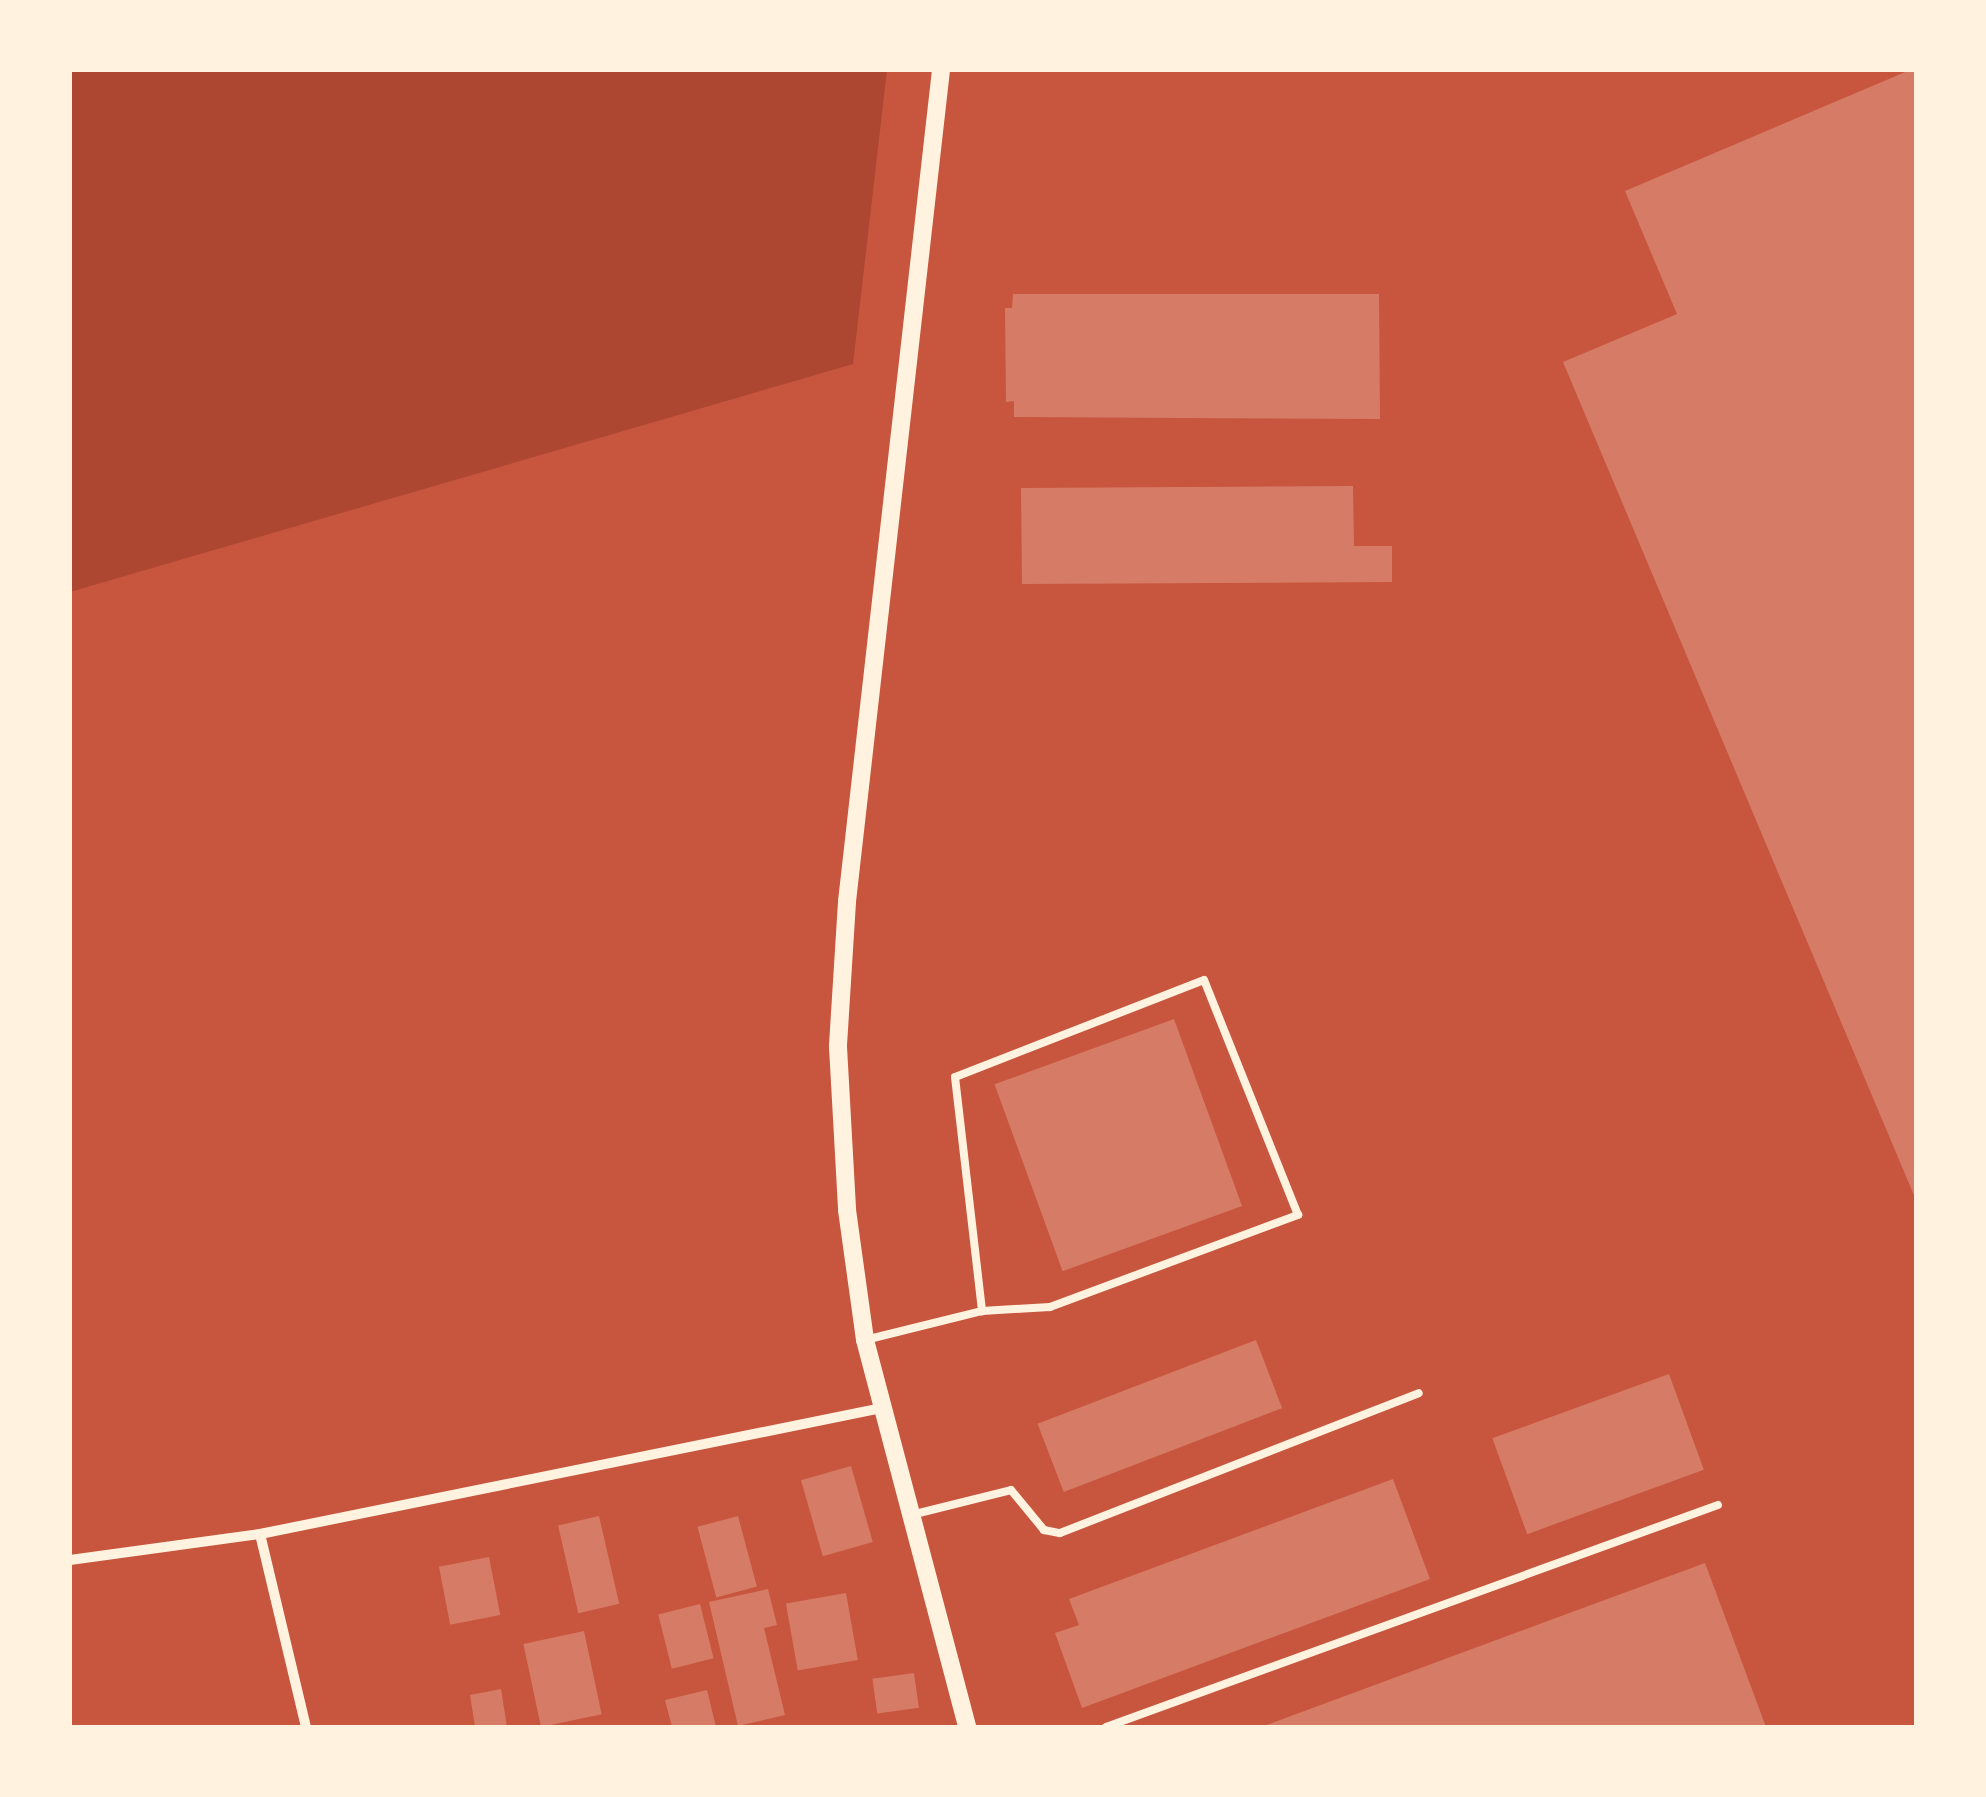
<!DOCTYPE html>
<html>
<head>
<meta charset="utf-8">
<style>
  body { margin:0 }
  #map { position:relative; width:1986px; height:1797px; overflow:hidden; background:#c8553d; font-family:Helvetica,sans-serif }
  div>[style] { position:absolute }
  .green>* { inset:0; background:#ae4732 }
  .building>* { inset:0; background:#d67c66; transform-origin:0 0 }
  .service>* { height:8px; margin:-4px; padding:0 4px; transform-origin:4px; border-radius:4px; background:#fff3e0 }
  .minor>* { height:10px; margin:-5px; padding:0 5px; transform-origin:5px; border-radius:5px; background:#fff3e0 }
  .tertiary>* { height:18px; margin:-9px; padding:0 9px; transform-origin:9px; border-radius:9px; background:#fff3e0 }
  span { translate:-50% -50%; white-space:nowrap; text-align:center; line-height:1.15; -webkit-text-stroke:8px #fff3e0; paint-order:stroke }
  .frame { position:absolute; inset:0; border:72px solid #fff3e0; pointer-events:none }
</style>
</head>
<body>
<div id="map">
  <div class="green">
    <div style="clip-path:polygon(70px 70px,887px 70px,853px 364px,70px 592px)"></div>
  </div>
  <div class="building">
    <div style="clip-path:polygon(1910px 70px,1916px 70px,1916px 1200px,1563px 362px,1677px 314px,1625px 191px)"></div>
    <div style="clip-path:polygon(1013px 294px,1379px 294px,1380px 419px,1014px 417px,1014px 401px,1006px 402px,1005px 308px,1012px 308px)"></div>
    <div style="clip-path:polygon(1353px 486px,1354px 546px,1392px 546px,1392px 582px,1022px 584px,1021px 488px)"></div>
    <div style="left:1174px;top:1019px;width:199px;height:191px;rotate:70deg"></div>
    <div style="left:1256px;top:1340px;width:73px;height:234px;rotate:69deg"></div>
    <div style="left:1669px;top:1374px;width:102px;height:188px;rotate:70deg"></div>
    <div style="left:851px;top:1466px;width:79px;height:52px;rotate:74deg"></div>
    <div style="clip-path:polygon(1393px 1479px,1430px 1579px,1082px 1708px,1055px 1633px,1079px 1625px,1069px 1599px)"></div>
    <div style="left:599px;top:1516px;width:90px;height:42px;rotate:77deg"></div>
    <div style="left:738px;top:1516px;width:73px;height:42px;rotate:75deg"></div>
    <div style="left:489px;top:1557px;width:59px;height:51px;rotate:79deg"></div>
    <div style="clip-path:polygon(1705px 1563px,1766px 1727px,1261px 1727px)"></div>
    <div style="clip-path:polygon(768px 1589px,777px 1625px,764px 1628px,785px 1715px,738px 1726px,709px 1602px)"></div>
    <div style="left:846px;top:1593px;width:68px;height:61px;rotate:80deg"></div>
    <div style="left:700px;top:1604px;width:56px;height:43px;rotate:76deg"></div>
    <div style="left:584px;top:1631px;width:85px;height:62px;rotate:78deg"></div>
    <div style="left:914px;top:1673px;width:35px;height:42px;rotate:82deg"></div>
    <div style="clip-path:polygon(501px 1689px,507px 1727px,475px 1727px,470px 1695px)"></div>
    <div style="clip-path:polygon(707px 1690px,716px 1727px,672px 1727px,665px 1700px)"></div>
  </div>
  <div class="service">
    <div style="left:865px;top:1340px;width:121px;rotate:-13.9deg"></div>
    <div style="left:982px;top:1311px;width:68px;rotate:-3.4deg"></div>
    <div style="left:1050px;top:1307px;width:265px;rotate:-20.4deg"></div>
    <div style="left:1298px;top:1215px;width:253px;rotate:-111.8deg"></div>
    <div style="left:1204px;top:980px;width:267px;rotate:158.7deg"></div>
    <div style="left:955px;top:1077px;width:236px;rotate:83.4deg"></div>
    <div style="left:911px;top:1515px;width:103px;rotate:-14deg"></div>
    <div style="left:1011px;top:1490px;width:52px;rotate:50.5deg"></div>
    <div style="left:1044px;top:1530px;width:16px;rotate:11deg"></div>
    <div style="left:1060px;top:1533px;width:385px;rotate:-21.3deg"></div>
    <div style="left:1106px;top:1727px;width:651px;rotate:-19.94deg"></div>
  </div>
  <div class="minor">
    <div style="left:260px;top:1534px;width:198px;rotate:76.6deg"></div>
    <div style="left:70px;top:1560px;width:192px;rotate:-7.8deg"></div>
    <div style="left:260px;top:1534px;width:635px;rotate:-11.45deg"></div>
  </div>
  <div class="tertiary">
    <div style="left:941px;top:70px;width:837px;rotate:96.45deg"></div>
    <div style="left:847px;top:902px;width:145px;rotate:93.6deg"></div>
    <div style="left:838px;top:1047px;width:163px;rotate:86.8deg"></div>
    <div style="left:847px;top:1210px;width:131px;rotate:82.1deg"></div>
    <div style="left:865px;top:1340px;width:400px;rotate:75.2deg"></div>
  </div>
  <div class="frame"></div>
</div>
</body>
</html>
